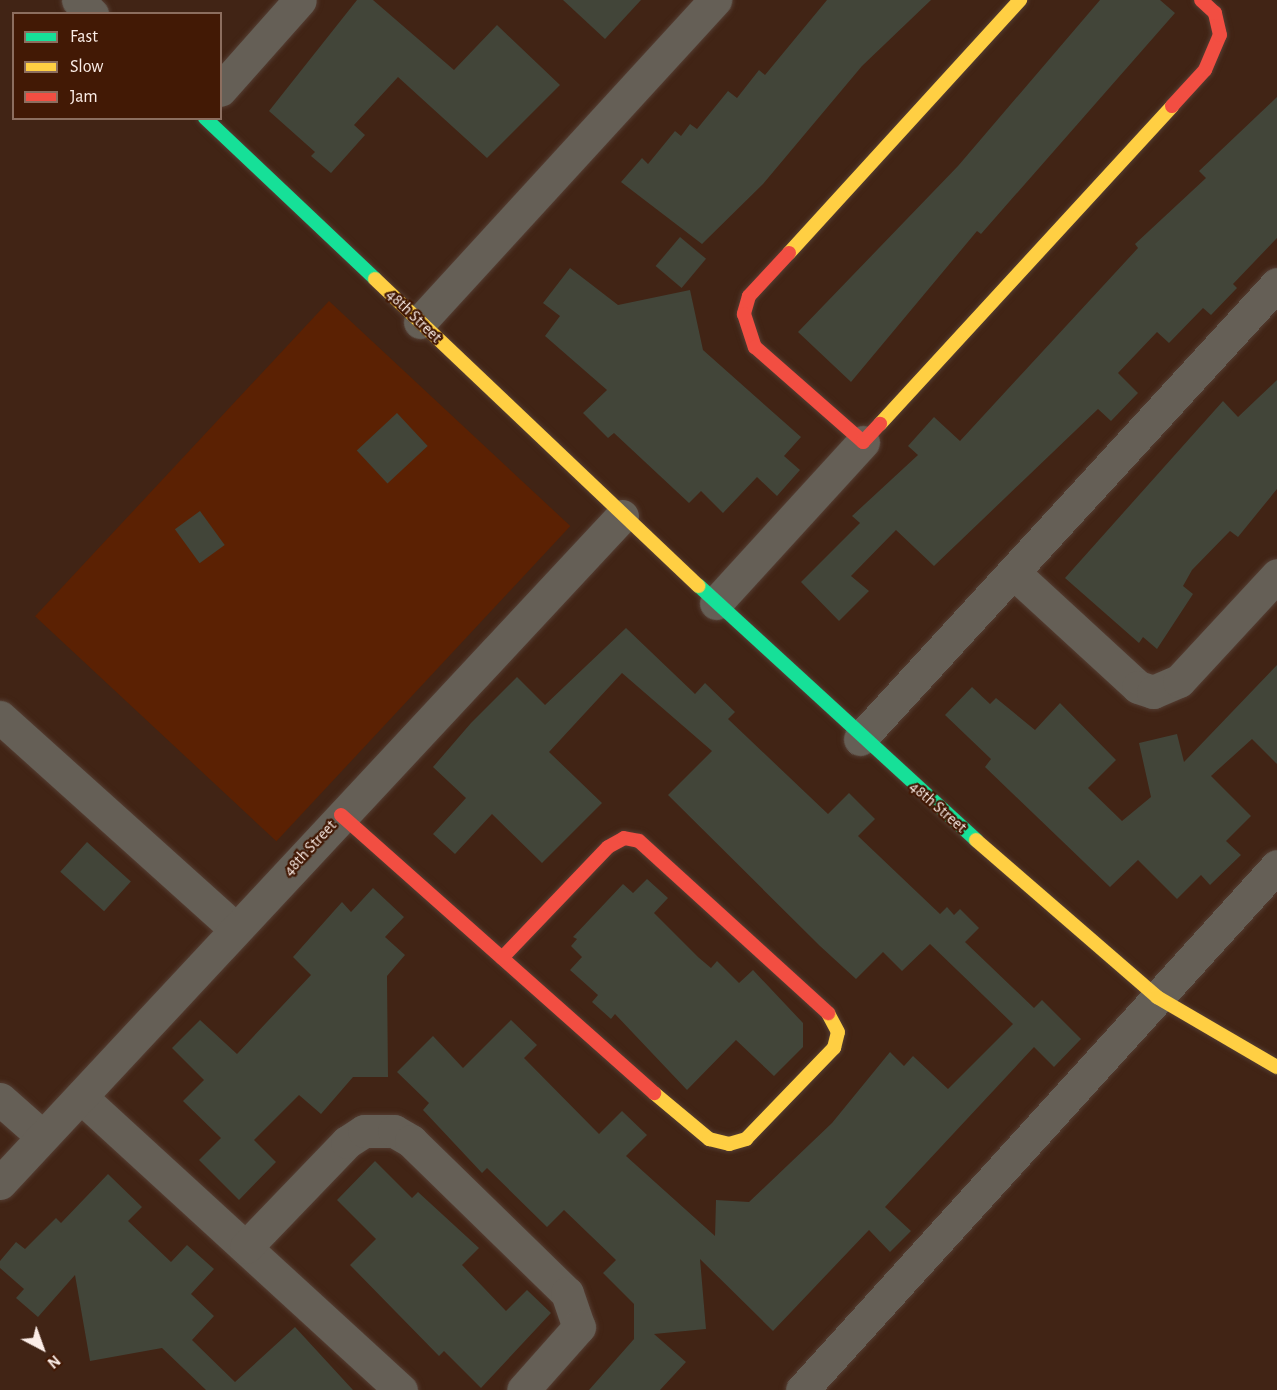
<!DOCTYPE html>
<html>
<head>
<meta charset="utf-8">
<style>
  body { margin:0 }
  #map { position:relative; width:1277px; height:1390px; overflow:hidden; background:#412415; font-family:"Alegreya Sans",sans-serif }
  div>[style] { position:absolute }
  .built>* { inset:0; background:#5b2103; transform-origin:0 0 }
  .building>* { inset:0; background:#424539; transform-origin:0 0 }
  .roads { filter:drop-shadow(0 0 2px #543d32) drop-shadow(0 0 2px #543d32) }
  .street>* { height:33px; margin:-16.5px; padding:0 16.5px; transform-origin:16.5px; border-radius:16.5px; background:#655f56 }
  .fast>* { height:14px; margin:-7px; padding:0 7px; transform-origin:7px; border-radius:7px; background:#16e098 }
  .slow>* { height:14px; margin:-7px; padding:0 7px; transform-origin:7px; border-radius:7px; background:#ffcf43 }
  .jam>* { height:14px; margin:-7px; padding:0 7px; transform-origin:7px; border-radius:7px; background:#f24e42 }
  span { translate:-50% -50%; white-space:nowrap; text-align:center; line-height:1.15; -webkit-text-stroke:4.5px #421905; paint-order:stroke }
  .street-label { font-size:16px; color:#fbede7 }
  .legend { position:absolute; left:12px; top:12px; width:210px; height:108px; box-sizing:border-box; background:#421905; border:2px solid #8c6e5f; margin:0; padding:8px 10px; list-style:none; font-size:18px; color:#fbede7 }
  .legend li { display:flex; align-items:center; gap:12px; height:30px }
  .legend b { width:30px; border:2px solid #8c6e5f }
  .north { position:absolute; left:12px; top:1318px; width:60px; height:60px; -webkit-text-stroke:4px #421905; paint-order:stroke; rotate:139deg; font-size:16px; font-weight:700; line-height:24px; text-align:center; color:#fbede7 }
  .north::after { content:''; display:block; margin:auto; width:21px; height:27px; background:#fbede7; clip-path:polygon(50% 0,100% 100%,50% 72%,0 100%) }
</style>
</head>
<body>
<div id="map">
  <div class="built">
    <div style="left:329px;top:301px;width:330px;height:431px;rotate:43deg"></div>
  </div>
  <div class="building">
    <div style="clip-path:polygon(357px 0,373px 0,454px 70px,497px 25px,560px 85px,487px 158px,398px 77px,354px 125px,365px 135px,331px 173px,311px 156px,315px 152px,269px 111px)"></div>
    <div style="clip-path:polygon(563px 0,641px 0,605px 39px)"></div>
    <div style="clip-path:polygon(827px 0,931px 0,862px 66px,763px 184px,702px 244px,621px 182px,642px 158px,648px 164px,675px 131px,681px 136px,690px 124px,697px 129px,728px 91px,737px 98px,759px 70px,765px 75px)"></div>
    <div style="clip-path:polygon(1100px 0,1160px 0,1175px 13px,981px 234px,977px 231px,851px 382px,798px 332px,958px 166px)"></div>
    <div style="clip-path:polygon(1277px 97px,1277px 238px,1233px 284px,1237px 288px,1211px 315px,1203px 308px,1169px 343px,1157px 332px,1118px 373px,1138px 393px,1111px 421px,1098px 409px,934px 566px,896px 530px,851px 576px,869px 591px,839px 621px,801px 582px,860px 523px,852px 516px,918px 455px,908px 446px,934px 417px,960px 441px,1138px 248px,1135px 244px,1206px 178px,1199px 171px)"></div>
    <div style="left:680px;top:237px;width:34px;height:38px;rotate:40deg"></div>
    <div style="clip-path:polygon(570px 268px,618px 305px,690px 290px,703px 350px,801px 437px,784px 456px,800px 470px,777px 496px,757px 477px,723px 513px,701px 491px,689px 503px,614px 433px,608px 438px,583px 413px,607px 390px,545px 336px,560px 316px,543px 303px)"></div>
    <div style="clip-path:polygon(1277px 380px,1277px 489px,1238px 537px,1230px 531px,1192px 570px,1183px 586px,1193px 594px,1157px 649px,1143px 637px,1139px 643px,1065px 578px,1223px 401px,1238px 417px)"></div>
    <div style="left:397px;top:413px;width:45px;height:55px;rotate:47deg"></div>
    <div style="left:200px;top:511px;width:42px;height:31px;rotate:54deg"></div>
    <div style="clip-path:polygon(626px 628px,695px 694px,705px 683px,735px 712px,728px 719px,828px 814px,849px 793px,875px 819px,858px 836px,940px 914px,947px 907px,954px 915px,960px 909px,979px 928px,965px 942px,1034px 1008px,1042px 1000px,1081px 1039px,1054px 1067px,1034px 1047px,885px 1207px,911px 1231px,890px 1252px,869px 1230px,773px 1331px,700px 1259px,706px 1329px,654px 1334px,686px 1362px,660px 1390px,589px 1390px,634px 1339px,634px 1304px,603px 1273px,616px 1260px,564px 1210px,547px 1227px,487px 1168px,482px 1173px,423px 1110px,429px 1103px,397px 1072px,433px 1036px,463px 1068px,511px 1020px,537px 1045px,524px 1058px,599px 1134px,622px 1111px,647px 1135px,626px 1156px,715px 1236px,716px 1200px,749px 1202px,832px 1123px,890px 1052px,904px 1066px,913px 1056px,948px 1089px,1013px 1024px,930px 944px,902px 971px,883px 952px,856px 979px,820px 946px,668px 795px,712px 751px,622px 673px,549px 752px,602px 803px,542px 863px,492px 814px,455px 854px,433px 834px,466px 798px,433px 767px,471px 723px,517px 677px,545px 705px)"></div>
    <div style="clip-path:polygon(1277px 665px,1277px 764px,1252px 739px,1211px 776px,1251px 816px,1226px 841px,1241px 855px,1210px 885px,1201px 875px,1177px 899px,1138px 860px,1110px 887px,985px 767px,991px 759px,945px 715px,972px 687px,990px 704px,996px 698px,1035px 730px,1060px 703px,1116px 760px,1088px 788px,1122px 821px,1151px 797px,1139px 743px,1177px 734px,1184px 762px)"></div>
    <div style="left:87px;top:842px;width:59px;height:40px;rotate:42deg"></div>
    <div style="clip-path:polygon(647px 879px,668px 898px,654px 913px,698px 957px,711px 968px,717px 961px,739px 983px,753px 970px,803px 1023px,803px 1047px,774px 1076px,736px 1040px,687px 1090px,615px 1014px,611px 1019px,592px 1002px,598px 995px,570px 970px,582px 957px,571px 946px,577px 939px,573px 937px,623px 884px,633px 893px)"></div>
    <div style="clip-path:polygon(373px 888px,404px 917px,385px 937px,405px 955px,387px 976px,388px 1077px,353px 1077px,321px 1114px,299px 1095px,254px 1140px,276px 1162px,239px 1200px,199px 1160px,221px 1138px,183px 1101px,204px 1080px,172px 1048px,200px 1020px,237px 1054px,311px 975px,293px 957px,342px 902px,351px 912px)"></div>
    <div style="clip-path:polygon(375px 1161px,412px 1198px,418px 1192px,479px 1248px,462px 1265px,506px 1311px,527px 1290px,551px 1313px,481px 1388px,444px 1351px,439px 1356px,350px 1265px,376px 1239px,337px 1200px)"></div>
    <div style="clip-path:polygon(108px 1174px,142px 1207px,128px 1221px,171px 1262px,187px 1245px,214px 1269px,191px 1294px,214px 1316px,192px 1340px,235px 1382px,295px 1327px,353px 1390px,206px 1390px,162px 1348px,90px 1361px,75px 1275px,38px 1317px,16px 1298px,24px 1289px,0 1268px,0 1261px,16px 1242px,25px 1249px,56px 1218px,61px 1223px)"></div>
  </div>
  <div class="roads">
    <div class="street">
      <div style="left:78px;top:0;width:20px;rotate:45deg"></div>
      <div style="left:220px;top:90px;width:120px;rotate:-48.4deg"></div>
      <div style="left:420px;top:322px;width:437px;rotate:-47.5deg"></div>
      <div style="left:1014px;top:573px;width:168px;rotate:42.6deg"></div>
      <div style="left:1138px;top:687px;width:16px;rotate:18deg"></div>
      <div style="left:1153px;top:692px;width:28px;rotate:-23deg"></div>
      <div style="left:1179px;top:681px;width:144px;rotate:-47.2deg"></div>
      <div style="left:716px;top:603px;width:218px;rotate:-47.6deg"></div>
      <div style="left:0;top:717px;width:315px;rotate:42deg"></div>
      <div style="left:860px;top:739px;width:617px;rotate:-47.5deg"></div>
      <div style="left:81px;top:1097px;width:434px;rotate:42.5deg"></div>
      <div style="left:0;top:1099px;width:56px;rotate:41.4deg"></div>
      <div style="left:0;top:1183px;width:912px;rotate:-47deg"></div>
      <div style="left:246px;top:1247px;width:146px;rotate:-46.1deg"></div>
      <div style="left:347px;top:1142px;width:20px;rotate:-33deg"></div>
      <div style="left:364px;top:1131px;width:30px"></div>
      <div style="left:394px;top:1131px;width:20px;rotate:30deg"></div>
      <div style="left:411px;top:1141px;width:218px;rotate:44.3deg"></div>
      <div style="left:567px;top:1293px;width:36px;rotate:71deg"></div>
      <div style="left:579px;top:1327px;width:84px;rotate:131.6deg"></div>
      <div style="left:802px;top:1390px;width:707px;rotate:-47.81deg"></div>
    </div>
    <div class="fast">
      <div style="left:205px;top:118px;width:234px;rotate:43.4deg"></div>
      <div style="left:699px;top:586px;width:376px;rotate:42.5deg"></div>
    </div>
    <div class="slow">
      <div style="left:789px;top:253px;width:343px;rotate:-47.6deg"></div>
      <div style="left:375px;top:279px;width:446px;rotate:43.5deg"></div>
      <div style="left:880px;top:424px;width:432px;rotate:-47.4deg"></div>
      <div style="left:976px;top:840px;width:240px;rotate:40.9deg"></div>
      <div style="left:1157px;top:997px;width:139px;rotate:30.3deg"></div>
      <div style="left:654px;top:1093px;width:72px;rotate:39.9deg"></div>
      <div style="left:709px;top:1139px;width:21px;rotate:14deg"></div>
      <div style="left:729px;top:1144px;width:18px;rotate:-16deg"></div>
      <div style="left:746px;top:1139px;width:127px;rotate:-46deg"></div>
      <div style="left:834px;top:1048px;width:16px;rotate:-76deg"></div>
      <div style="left:838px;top:1032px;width:21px;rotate:-118deg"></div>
    </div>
    <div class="jam">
      <div style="left:1172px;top:106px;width:49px;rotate:-47.5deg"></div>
      <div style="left:1205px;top:70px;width:38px;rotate:-67deg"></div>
      <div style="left:1220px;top:35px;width:23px;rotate:-103deg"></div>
      <div style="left:1215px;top:13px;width:19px;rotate:-137deg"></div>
      <div style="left:789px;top:253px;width:59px;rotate:132.9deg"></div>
      <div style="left:749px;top:296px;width:19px;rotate:106deg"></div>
      <div style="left:744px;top:314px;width:35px;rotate:72deg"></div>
      <div style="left:755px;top:347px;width:144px;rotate:41.3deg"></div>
      <div style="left:863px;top:442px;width:25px;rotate:-47deg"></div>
      <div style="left:341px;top:815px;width:419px;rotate:41.6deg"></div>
      <div style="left:502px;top:958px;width:153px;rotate:-46.3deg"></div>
      <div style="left:608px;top:847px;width:18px;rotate:-29deg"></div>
      <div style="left:624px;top:838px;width:15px;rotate:11deg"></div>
      <div style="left:639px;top:841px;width:256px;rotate:42.3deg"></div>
    </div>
  </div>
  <div class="street-label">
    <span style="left:414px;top:316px;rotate:44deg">48th Street</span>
    <span style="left:938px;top:807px;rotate:41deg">48th Street</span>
    <span style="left:310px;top:848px;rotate:-47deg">48th Street</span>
  </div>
  <ul class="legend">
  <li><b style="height:8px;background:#16e098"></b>Fast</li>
  <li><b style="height:8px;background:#ffcf43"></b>Slow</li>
  <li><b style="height:8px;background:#f24e42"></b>Jam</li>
  </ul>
  <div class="north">N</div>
</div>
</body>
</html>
